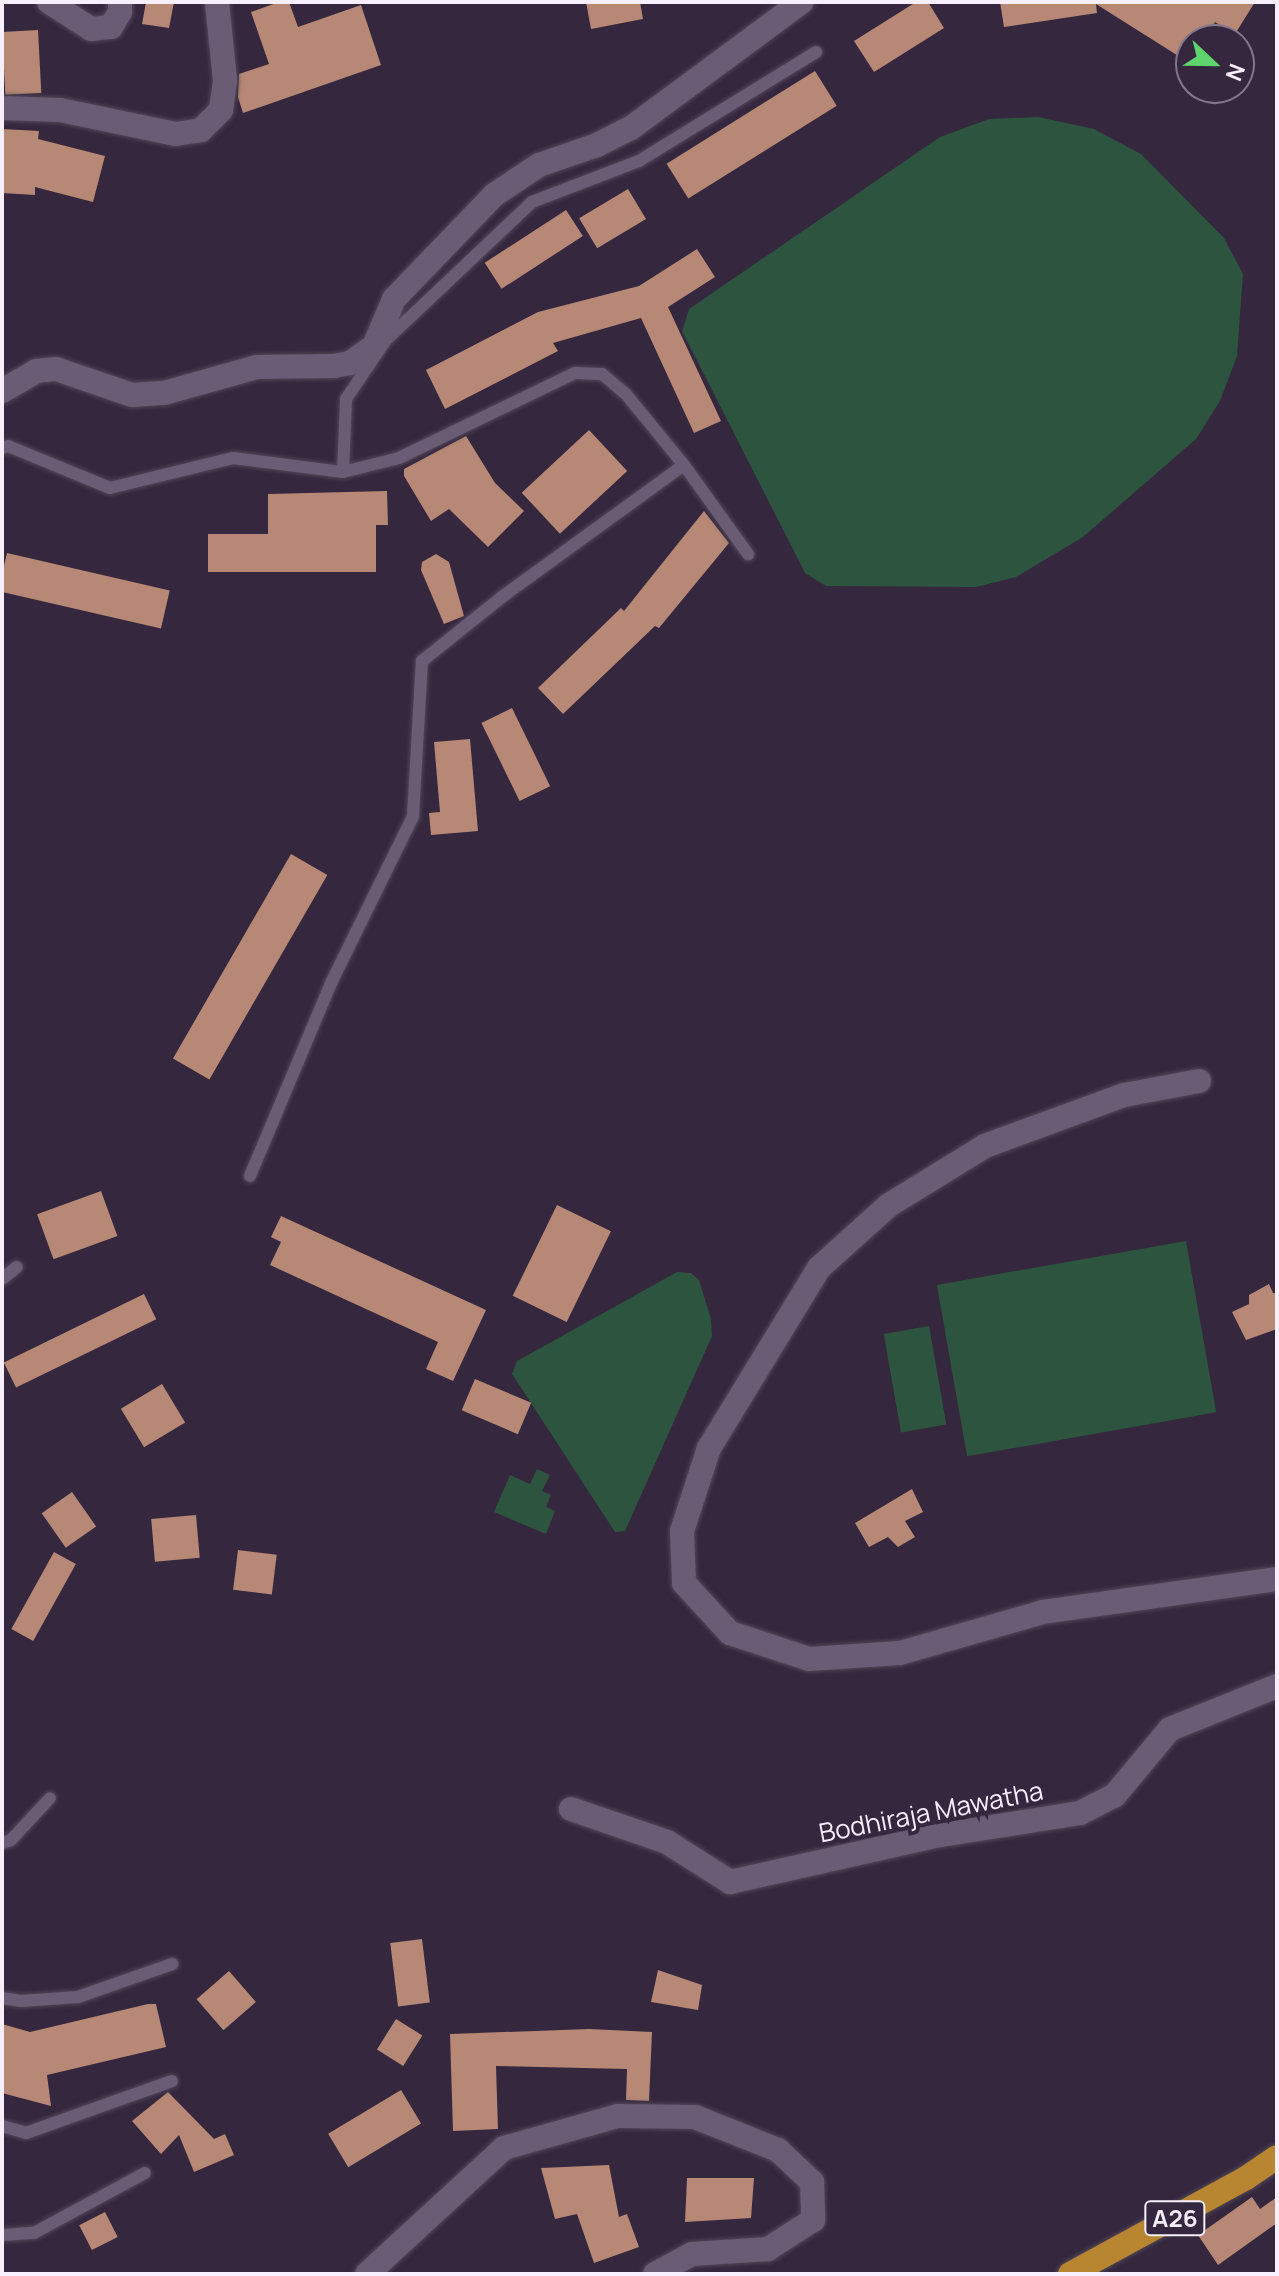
<!DOCTYPE html>
<html>
<head>
<meta charset="utf-8">
<style>
  body { margin:0 }
  #map { position:relative; width:1279px; height:2276px; overflow:hidden; background:#35273e; font-family:Manrope,sans-serif }
  div>[style] { position:absolute }
  .green>* { inset:0; background:#2d543e; transform-origin:0 0 }
  .building>* { inset:0; background:#b78875; transform-origin:0 0 }
  .roads { filter:drop-shadow(0 0 2px #514658) drop-shadow(0 0 2px #514658) }
  .service>* { height:12px; margin:-6px; padding:0 6px; transform-origin:6px; border-radius:6px; background:#6b5c76 }
  .minor>* { height:24px; margin:-12px; padding:0 12px; transform-origin:12px; border-radius:12px; background:#6b5c76 }
  .trunk>* { height:24px; margin:-12px; padding:0 12px; transform-origin:12px; border-radius:12px; background:#b88530 }
  span { translate:-50% -50%; white-space:nowrap; text-align:center; line-height:1.15; -webkit-text-stroke:8px #35273e; paint-order:stroke }
  .shield-label span { padding:2px 6px; background:#35273e; border:2px solid; border-radius:6px; -webkit-text-stroke-width:0 }
  .shield-label { font-size:24px; color:#f8effe; font-weight:700 }
  .street-label { font-size:26px; color:#f8effe }
  .frame { position:absolute; inset:0; border:4px solid #f8effe; pointer-events:none }
  .north { position:absolute; left:1175px; top:24px; width:80px; height:80px; box-sizing:border-box; background:#35273e; border:2px solid #83778b; border-radius:50%; rotate:112deg; font-size:22px; font-weight:700; line-height:32px; text-align:center; color:#f8effe }
  .north::after { content:''; display:block; margin:auto; width:28px; height:36px; background:#5ed56c; clip-path:polygon(50% 0,100% 100%,50% 72%,0 100%) }
</style>
</head>
<body>
<div id="map">
  <div class="green">
    <div style="clip-path:polygon(1038px 117px,1094px 129px,1141px 154px,1224px 238px,1243px 274px,1237px 356px,1220px 401px,1196px 439px,1083px 537px,1016px 577px,976px 587px,826px 586px,805px 573px,682px 331px,689px 309px,940px 137px,989px 119px)"></div>
    <div style="left:1186px;top:1241px;width:174px;height:253px;rotate:80deg"></div>
    <div style="clip-path:polygon(677px 1272px,691px 1273px,699px 1280px,711px 1319px,712px 1336px,625px 1531px,615px 1532px,512px 1374px,517px 1361px)"></div>
    <div style="left:929px;top:1326px;width:100px;height:46px;rotate:80deg"></div>
    <div style="clip-path:polygon(537px 1469px,550px 1475px,542px 1491px,551px 1495px,546px 1507px,555px 1511px,546px 1534px,494px 1512px,510px 1475px,530px 1484px)"></div>
  </div>
  <div class="building">
    <div style="clip-path:polygon(146px 2px,174px 2px,169px 28px,142px 24px)"></div>
    <div style="clip-path:polygon(279px 2px,289px 2px,298px 27px,361px 5px,381px 65px,243px 113px,238px 97px,239px 74px,269px 64px,251px 12px)"></div>
    <div style="clip-path:polygon(586px 2px,640px 2px,643px 19px,591px 29px)"></div>
    <div style="clip-path:polygon(916px 2px,928px 2px,944px 28px,874px 72px,854px 41px)"></div>
    <div style="clip-path:polygon(1000px 2px,1255px 2px,1235px 34px,1215px 22px,1203px 40px,1191px 40px,1191px 64px,1096px 4px,1097px 13px,1004px 27px)"></div>
    <div style="left:38px;top:30px;width:63px;height:36px;rotate:87deg"></div>
    <div style="left:815px;top:71px;width:41px;height:175px;rotate:58deg"></div>
    <div style="clip-path:polygon(2px 129px,39px 131px,38px 139px,105px 156px,93px 202px,35px 187px,35px 195px,2px 193px)"></div>
    <div style="left:628px;top:189px;width:35px;height:57px;rotate:59deg"></div>
    <div style="left:566px;top:210px;width:31px;height:97px;rotate:57deg"></div>
    <div style="clip-path:polygon(697px 249px,715px 277px,668px 307px,721px 421px,694px 433px,641px 318px,553px 343px,558px 351px,445px 409px,426px 370px,538px 312px,639px 286px)"></div>
    <div style="left:589px;top:430px;width:56px;height:92px;rotate:47deg"></div>
    <div style="clip-path:polygon(466px 436px,495px 483px,524px 511px,488px 547px,449px 509px,431px 521px,404px 476px,404px 469px)"></div>
    <div style="clip-path:polygon(387px 491px,388px 525px,376px 525px,376px 572px,208px 572px,208px 534px,268px 534px,268px 494px)"></div>
    <div style="clip-path:polygon(704px 511px,729px 543px,659px 628px,655px 626px,563px 714px,538px 688px,621px 608px,624px 611px)"></div>
    <div style="left:7px;top:553px;width:167px;height:39px;rotate:13deg"></div>
    <div style="clip-path:polygon(436px 554px,449px 562px,464px 616px,444px 624px,421px 570px,422px 562px)"></div>
    <div style="left:512px;top:708px;width:87px;height:34px;rotate:64deg"></div>
    <div style="clip-path:polygon(470px 739px,478px 831px,431px 835px,429px 813px,440px 812px,434px 742px)"></div>
    <div style="left:291px;top:854px;width:42px;height:236px;rotate:30deg"></div>
    <div style="left:101px;top:1191px;width:48px;height:68px;rotate:70deg"></div>
    <div style="left:557px;top:1205px;width:60px;height:101px;rotate:26deg"></div>
    <div style="clip-path:polygon(281px 1216px,486px 1310px,453px 1381px,426px 1369px,438px 1342px,270px 1265px,281px 1242px,271px 1237px)"></div>
    <div style="clip-path:polygon(1269px 1284px,1273px 1293px,1277px 1293px,1277px 1329px,1246px 1340px,1232px 1312px,1249px 1304px,1249px 1295px)"></div>
    <div style="left:144px;top:1294px;width:28px;height:156px;rotate:64deg"></div>
    <div style="left:475px;top:1379px;width:61px;height:34px;rotate:23deg"></div>
    <div style="left:162px;top:1384px;width:45px;height:48px;rotate:59deg"></div>
    <div style="clip-path:polygon(912px 1489px,923px 1512px,905px 1521px,915px 1537px,898px 1547px,888px 1537px,869px 1547px,855px 1523px)"></div>
    <div style="left:72px;top:1492px;width:42px;height:37px;rotate:55deg"></div>
    <div style="left:196px;top:1515px;width:43px;height:45px;rotate:85deg"></div>
    <div style="left:238px;top:1550px;width:39px;height:40px;rotate:7deg"></div>
    <div style="left:54px;top:1552px;width:25px;height:88px;rotate:29deg"></div>
    <div style="left:422px;top:1939px;width:64px;height:32px;rotate:83deg"></div>
    <div style="clip-path:polygon(658px 1970px,702px 1985px,698px 2010px,651px 2002px)"></div>
    <div style="left:229px;top:1971px;width:41px;height:43px;rotate:49deg"></div>
    <div style="clip-path:polygon(148px 2004px,156px 2004px,166px 2047px,47px 2075px,51px 2106px,2px 2093px,2px 2024px,30px 2032px)"></div>
    <div style="left:396px;top:2019px;width:31px;height:36px;rotate:32deg"></div>
    <div style="clip-path:polygon(589px 2029px,652px 2032px,649px 2101px,626px 2100px,627px 2069px,496px 2066px,498px 2129px,453px 2131px,450px 2034px)"></div>
    <div style="left:401px;top:2090px;width:39px;height:85px;rotate:59deg"></div>
    <div style="clip-path:polygon(168px 2092px,214px 2139px,225px 2134px,234px 2155px,194px 2172px,179px 2135px,161px 2154px,132px 2121px)"></div>
    <div style="clip-path:polygon(609px 2165px,619px 2217px,627px 2214px,639px 2247px,594px 2263px,577px 2214px,555px 2219px,541px 2168px)"></div>
    <div style="clip-path:polygon(687px 2178px,754px 2178px,751px 2218px,685px 2222px)"></div>
    <div style="clip-path:polygon(1252px 2197px,1260px 2209px,1277px 2197px,1277px 2223px,1218px 2265px,1198px 2235px)"></div>
    <div style="left:105px;top:2212px;width:28px;height:29px;rotate:63deg"></div>
  </div>
  <div class="roads">
    <div class="service">
      <div style="left:2px;top:448px;width:6px;rotate:-18deg"></div>
      <div style="left:8px;top:446px;width:110px;rotate:22.4deg"></div>
      <div style="left:110px;top:488px;width:127px;rotate:-13.7deg"></div>
      <div style="left:233px;top:458px;width:111px;rotate:7.3deg"></div>
      <div style="left:343px;top:472px;width:58px;rotate:-14deg"></div>
      <div style="left:399px;top:458px;width:195px;rotate:-25.8deg"></div>
      <div style="left:575px;top:373px;width:27px;rotate:2deg"></div>
      <div style="left:602px;top:374px;width:30px;rotate:40deg"></div>
      <div style="left:625px;top:393px;width:93px;rotate:50.7deg"></div>
      <div style="left:684px;top:465px;width:110px;rotate:54.3deg"></div>
      <div style="left:343px;top:472px;width:73px;rotate:-87.6deg"></div>
      <div style="left:346px;top:399px;width:71px;rotate:-55.9deg"></div>
      <div style="left:386px;top:340px;width:201px;rotate:-43.4deg"></div>
      <div style="left:532px;top:202px;width:115px;rotate:-21deg"></div>
      <div style="left:639px;top:161px;width:208px;rotate:-31.6deg"></div>
      <div style="left:250px;top:1176px;width:209px;rotate:-67.2deg"></div>
      <div style="left:331px;top:983px;width:186px;rotate:-63.8deg"></div>
      <div style="left:413px;top:816px;width:155px;rotate:-86.7deg"></div>
      <div style="left:422px;top:661px;width:104px;rotate:-38.7deg"></div>
      <div style="left:503px;top:596px;width:223px;rotate:-35.9deg"></div>
      <div style="left:2px;top:1279px;width:19px;rotate:-39deg"></div>
      <div style="left:2px;top:1843px;width:9px;rotate:-18deg"></div>
      <div style="left:11px;top:1840px;width:57px;rotate:-47.1deg"></div>
      <div style="left:2px;top:1998px;width:19px;rotate:9deg"></div>
      <div style="left:21px;top:2001px;width:57px;rotate:-4deg"></div>
      <div style="left:78px;top:1997px;width:100px;rotate:-19.3deg"></div>
      <div style="left:2px;top:2126px;width:25px;rotate:16deg"></div>
      <div style="left:26px;top:2133px;width:155px;rotate:-19.6deg"></div>
      <div style="left:2px;top:2235px;width:32px;rotate:-4deg"></div>
      <div style="left:34px;top:2233px;width:126px;rotate:-28.4deg"></div>
    </div>
    <div class="minor">
      <div style="left:49px;top:2px;width:50px;rotate:32.7deg"></div>
      <div style="left:91px;top:29px;width:20px;rotate:-6deg"></div>
      <div style="left:111px;top:27px;width:17px;rotate:-59deg"></div>
      <div style="left:120px;top:12px;width:10px;rotate:-90deg"></div>
      <div style="left:2px;top:108px;width:58px;rotate:2deg"></div>
      <div style="left:60px;top:110px;width:118px;rotate:11.7deg"></div>
      <div style="left:176px;top:134px;width:25px;rotate:-9deg"></div>
      <div style="left:201px;top:130px;width:28px;rotate:-45deg"></div>
      <div style="left:221px;top:110px;width:30px;rotate:-82deg"></div>
      <div style="left:225px;top:80px;width:78px;rotate:-95.9deg"></div>
      <div style="left:2px;top:391px;width:39px;rotate:-30deg"></div>
      <div style="left:36px;top:371px;width:20px;rotate:-6deg"></div>
      <div style="left:56px;top:369px;width:80px;rotate:18.9deg"></div>
      <div style="left:132px;top:395px;width:32px;rotate:-4deg"></div>
      <div style="left:164px;top:393px;width:97px;rotate:-15.6deg"></div>
      <div style="left:257px;top:367px;width:77px;rotate:-0.7deg"></div>
      <div style="left:334px;top:366px;width:16px;rotate:-11deg"></div>
      <div style="left:350px;top:363px;width:29px;rotate:-35deg"></div>
      <div style="left:374px;top:346px;width:51px;rotate:-66.9deg"></div>
      <div style="left:394px;top:299px;width:144px;rotate:-46.1deg"></div>
      <div style="left:494px;top:195px;width:54px;rotate:-33.7deg"></div>
      <div style="left:539px;top:165px;width:61px;rotate:-19deg"></div>
      <div style="left:597px;top:145px;width:38px;rotate:-27deg"></div>
      <div style="left:631px;top:128px;width:212px;rotate:-36.5deg"></div>
      <div style="left:1199px;top:1081px;width:76px;rotate:169.4deg"></div>
      <div style="left:1124px;top:1095px;width:148px;rotate:159.9deg"></div>
      <div style="left:985px;top:1146px;width:113px;rotate:148.4deg"></div>
      <div style="left:889px;top:1205px;width:94px;rotate:138deg"></div>
      <div style="left:819px;top:1268px;width:211px;rotate:121.4deg"></div>
      <div style="left:709px;top:1448px;width:87px;rotate:108deg"></div>
      <div style="left:682px;top:1531px;width:52px;rotate:87.8deg"></div>
      <div style="left:684px;top:1583px;width:68px;rotate:47.4deg"></div>
      <div style="left:730px;top:1633px;width:83px;rotate:18.2deg"></div>
      <div style="left:809px;top:1659px;width:91px;rotate:-3.8deg"></div>
      <div style="left:900px;top:1653px;width:149px;rotate:-16deg"></div>
      <div style="left:1043px;top:1612px;width:236px;rotate:-8deg"></div>
      <div style="left:571px;top:1809px;width:102px;rotate:19deg"></div>
      <div style="left:667px;top:1842px;width:75px;rotate:32.4deg"></div>
      <div style="left:730px;top:1882px;width:216px;rotate:-12.6deg"></div>
      <div style="left:941px;top:1835px;width:141px;rotate:-9deg"></div>
      <div style="left:1080px;top:1813px;width:39px;rotate:-27deg"></div>
      <div style="left:1115px;top:1795px;width:86px;rotate:-50.2deg"></div>
      <div style="left:1170px;top:1729px;width:115px;rotate:-21.9deg"></div>
      <div style="left:367px;top:2274px;width:186px;rotate:-42.6deg"></div>
      <div style="left:504px;top:2148px;width:118px;rotate:-15.7deg"></div>
      <div style="left:618px;top:2116px;width:77px;rotate:0.7deg"></div>
      <div style="left:695px;top:2117px;width:89px;rotate:21.7deg"></div>
      <div style="left:778px;top:2150px;width:47px;rotate:43.3deg"></div>
      <div style="left:812px;top:2182px;width:38px;rotate:88deg"></div>
      <div style="left:813px;top:2220px;width:54px;rotate:147.2deg"></div>
      <div style="left:768px;top:2249px;width:76px;rotate:176.2deg"></div>
      <div style="left:692px;top:2254px;width:42px;rotate:151.6deg"></div>
    </div>
    <div class="trunk">
      <div style="left:1070px;top:2274px;width:200px;rotate:-28.6deg"></div>
      <div style="left:1246px;top:2178px;width:37px;rotate:-34deg"></div>
    </div>
  </div>
  <div class="shield-label">
    <span style="left:1175px;top:2218px">A26</span>
  </div>
  <div class="street-label">
    <span style="left:931px;top:1812px;rotate:-11deg">Bodhiraja Mawatha</span>
  </div>
  <div class="frame"></div>
  <div class="north">N</div>
</div>
</body>
</html>
